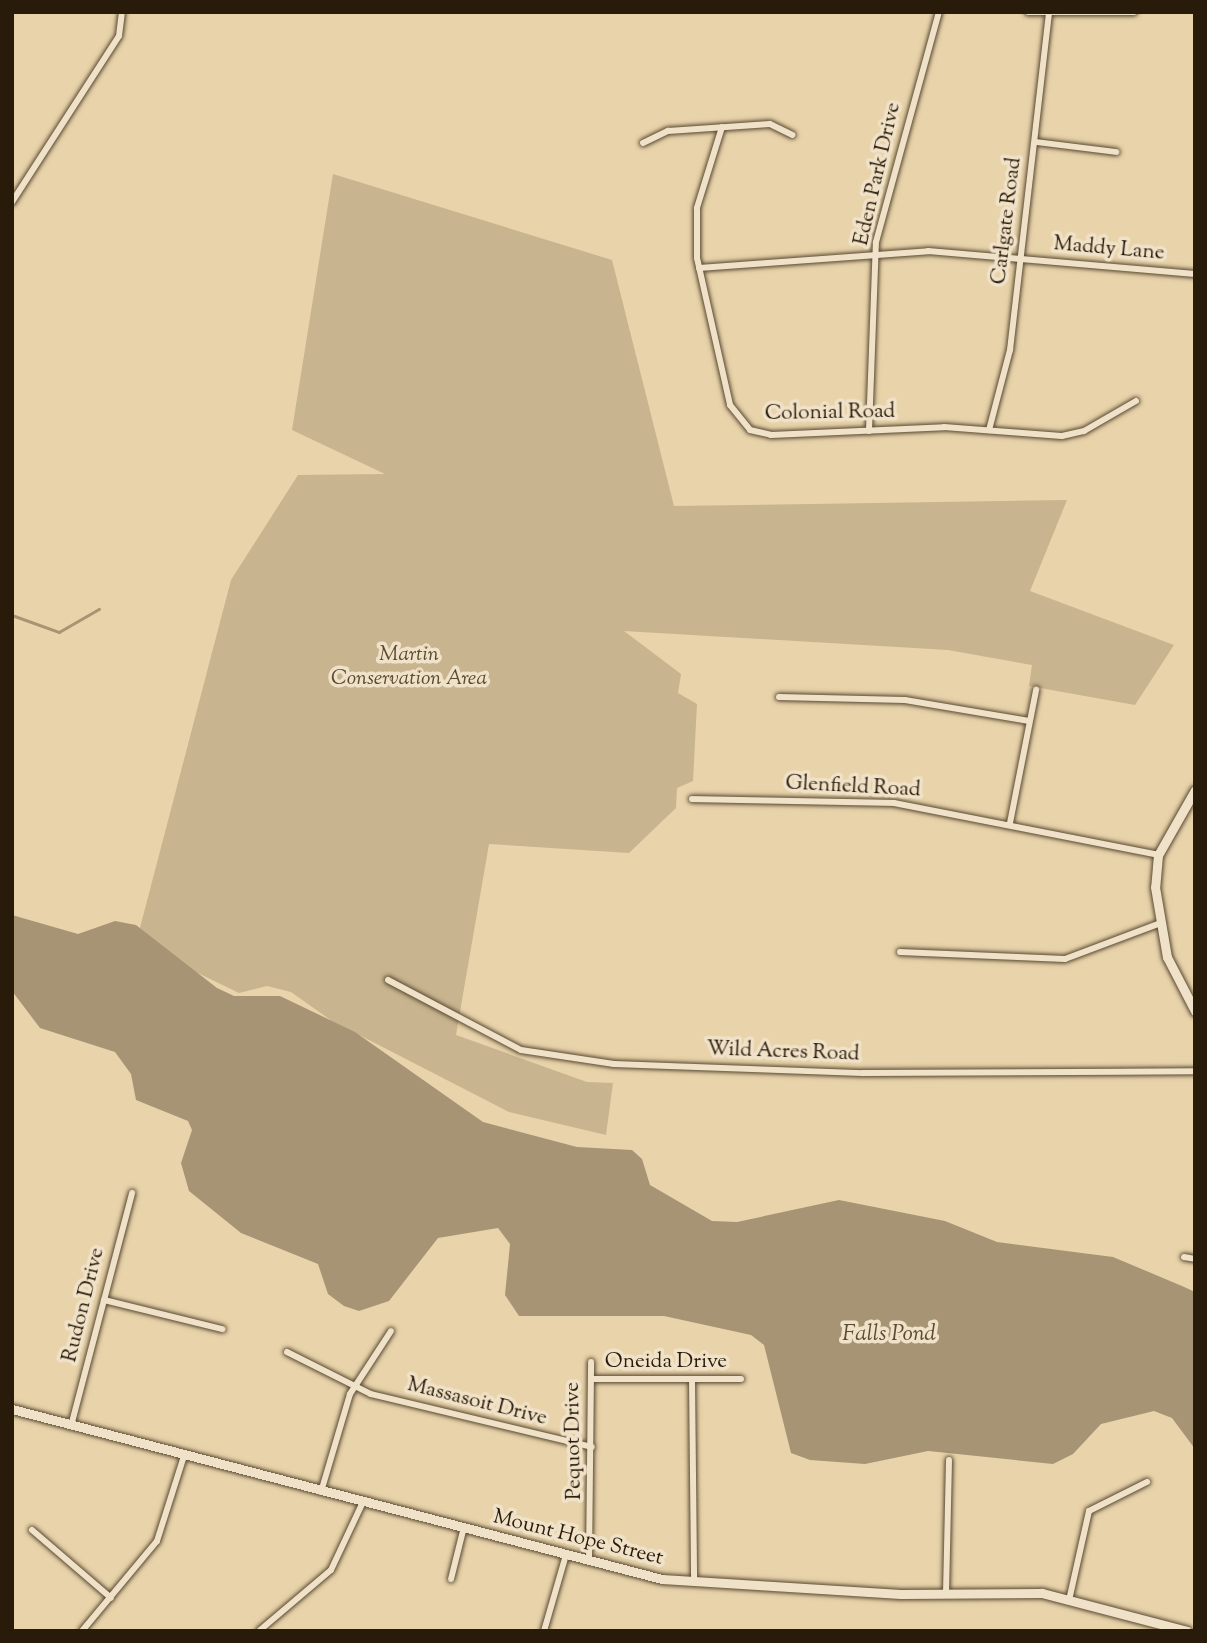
<!DOCTYPE html>
<html>
<head>
<meta charset="utf-8">
<style>
  body { margin:0 }
  #map { position:relative; width:1207px; height:1643px; overflow:hidden; background:#e8d3aa; font-family:"Sorts Mill Goudy",serif }
  div>[style] { position:absolute }
  .green>* { inset:0; background:#c8b48f }
  .water>* { inset:0; background:#a79474 }
  .stream>* { height:2.5px; margin:-1.25px; padding:0 1.25px; transform-origin:1.25px; border-radius:1.25px; background:#a79474 }
  .roads { filter:drop-shadow(0 0 2px #594932) drop-shadow(0 0 2px #594932) }
  .street>* { height:6px; margin:-3px; padding:0 3px; transform-origin:3px; border-radius:3px; background:#f0e2c8 }
  .secondary>* { height:9px; margin:-4.5px; padding:0 4.5px; transform-origin:4.5px; border-radius:4.5px; background:#f0e2c8 }
  span { translate:-50% -50%; white-space:nowrap; text-align:center; line-height:1.15; -webkit-text-stroke:7px #f0e2c8; paint-order:stroke }
  .street-label { font-size:21px; color:#291b0a }
  .park-label { font-size:21px; color:#594932; font-style:italic }
  .water-label { font-size:23px; color:#5b4b34; font-style:italic }
  .frame { position:absolute; inset:0; border:14px solid #291b0a; pointer-events:none }
</style>
</head>
<body>
<div id="map">
  <div class="green">
    <div style="clip-path:polygon(333px 174px,612px 260px,674px 506px,1067px 500px,1030px 591px,1174px 645px,1135px 705px,1029px 686px,1032px 665px,948px 650px,624px 631px,681px 674px,678px 693px,697px 704px,693px 781px,677px 788px,676px 808px,629px 853px,489px 844px,456px 1035px,587px 1082px,613px 1083px,606px 1135px,509px 1112px,332px 1021px,291px 992px,267px 986px,239px 993px,136px 943px,231px 580px,298px 475px,385px 474px,292px 430px)"></div>
  </div>
  <div class="water">
    <div style="clip-path:polygon(12px 915px,78px 934px,115px 921px,136px 925px,217px 988px,234px 996px,280px 996px,355px 1032px,483px 1122px,577px 1147px,632px 1150px,642px 1159px,650px 1185px,712px 1221px,737px 1222px,839px 1200px,945px 1221px,997px 1242px,1113px 1257px,1182px 1286px,1195px 1292px,1195px 1449px,1172px 1418px,1154px 1411px,1101px 1424px,1073px 1454px,1053px 1464px,928px 1451px,865px 1464px,810px 1460px,791px 1453px,764px 1345px,751px 1335px,664px 1316px,519px 1316px,505px 1295px,510px 1244px,498px 1228px,438px 1238px,389px 1301px,359px 1311px,344px 1306px,328px 1294px,318px 1264px,241px 1233px,189px 1191px,181px 1163px,192px 1130px,188px 1121px,136px 1100px,131px 1074px,115px 1052px,40px 1028px,12px 991px)"></div>
  </div>
  <div class="stream">
    <div style="left:12px;top:615px;width:50px;rotate:19.9deg"></div>
    <div style="left:59px;top:632px;width:46px;rotate:-29.9deg"></div>
  </div>
  <div class="roads">
    <div class="street">
      <div style="left:1028px;top:12px;width:106px"></div>
      <div style="left:722px;top:127px;width:85px;rotate:107.2deg"></div>
      <div style="left:697px;top:208px;width:50px;rotate:90deg"></div>
      <div style="left:697px;top:258px;width:151px;rotate:77.3deg"></div>
      <div style="left:730px;top:405px;width:32px;rotate:51deg"></div>
      <div style="left:750px;top:430px;width:22px;rotate:13deg"></div>
      <div style="left:771px;top:435px;width:173px;rotate:-2.6deg"></div>
      <div style="left:944px;top:427px;width:118px;rotate:4.4deg"></div>
      <div style="left:1062px;top:436px;width:23px;rotate:-13deg"></div>
      <div style="left:1084px;top:431px;width:60px;rotate:-30deg"></div>
      <div style="left:1036px;top:142px;width:81px;rotate:7.1deg"></div>
      <div style="left:643px;top:143px;width:28px;rotate:-26deg"></div>
      <div style="left:668px;top:131px;width:102px;rotate:-3.9deg"></div>
      <div style="left:770px;top:124px;width:25px;rotate:26deg"></div>
      <div style="left:12px;top:202px;width:197px;rotate:-57.2deg"></div>
      <div style="left:119px;top:36px;width:24px;rotate:-83deg"></div>
      <div style="left:699px;top:268px;width:230px;rotate:-4.2deg"></div>
      <div style="left:928px;top:251px;width:268px;rotate:4.9deg"></div>
      <div style="left:989px;top:430px;width:83px;rotate:-75.3deg"></div>
      <div style="left:1010px;top:350px;width:338px;rotate:-83.4deg"></div>
      <div style="left:869px;top:431px;width:189px;rotate:-87.9deg"></div>
      <div style="left:876px;top:242px;width:238px;rotate:-74.7deg"></div>
      <div style="left:779px;top:697px;width:126px;rotate:1.4deg"></div>
      <div style="left:905px;top:700px;width:126px;rotate:9.6deg"></div>
      <div style="left:692px;top:799px;width:202px;rotate:1.1deg"></div>
      <div style="left:894px;top:803px;width:269px;rotate:11.1deg"></div>
      <div style="left:1010px;top:823px;width:136px;rotate:-78.9deg"></div>
      <div style="left:900px;top:952px;width:165px;rotate:2.4deg"></div>
      <div style="left:1065px;top:959px;width:99px;rotate:-20.6deg"></div>
      <div style="left:388px;top:980px;width:150px;rotate:27.8deg"></div>
      <div style="left:521px;top:1050px;width:94px;rotate:8.6deg"></div>
      <div style="left:614px;top:1064px;width:249px;rotate:2.1deg"></div>
      <div style="left:863px;top:1073px;width:332px;rotate:-0.3deg"></div>
      <div style="left:1184px;top:1257px;width:11px;rotate:10deg"></div>
      <div style="left:104px;top:1300px;width:122px;rotate:13.8deg"></div>
      <div style="left:287px;top:1352px;width:94px;rotate:26.6deg"></div>
      <div style="left:371px;top:1394px;width:227px;rotate:13.5deg"></div>
      <div style="left:591px;top:1379px;width:150px"></div>
      <div style="left:692px;top:1379px;width:203px;rotate:89.4deg"></div>
      <div style="left:71px;top:1426px;width:241px;rotate:-75.3deg"></div>
      <div style="left:321px;top:1492px;width:102px;rotate:-73.5deg"></div>
      <div style="left:350px;top:1394px;width:75px;rotate:-56.9deg"></div>
      <div style="left:32px;top:1530px;width:104px;rotate:40.7deg"></div>
      <div style="left:589px;top:1562px;width:200px;rotate:-89.4deg"></div>
      <div style="left:451px;top:1579px;width:54px;rotate:-76deg"></div>
      <div style="left:946px;top:1593px;width:133px;rotate:-88.7deg"></div>
      <div style="left:1070px;top:1596px;width:87px;rotate:-77.4deg"></div>
      <div style="left:1089px;top:1511px;width:65px;rotate:-26.6deg"></div>
      <div style="left:82px;top:1631px;width:117px;rotate:-50.2deg"></div>
      <div style="left:157px;top:1541px;width:89px;rotate:-72.4deg"></div>
      <div style="left:259px;top:1631px;width:94px;rotate:-40.3deg"></div>
      <div style="left:331px;top:1570px;width:75px;rotate:-64.8deg"></div>
      <div style="left:544px;top:1631px;width:79px;rotate:-73.9deg"></div>
    </div>
    <div class="secondary">
      <div style="left:1195px;top:790px;width:75px;rotate:119.6deg"></div>
      <div style="left:1158px;top:855px;width:32px;rotate:95deg"></div>
      <div style="left:1155px;top:887px;width:71px;rotate:80.3deg"></div>
      <div style="left:1167px;top:957px;width:61px;rotate:62.6deg"></div>
      <div style="left:12px;top:1409px;width:672px;rotate:14.66deg"></div>
      <div style="left:662px;top:1579px;width:239px;rotate:3.6deg"></div>
      <div style="left:901px;top:1594px;width:141px;rotate:-0.4deg"></div>
      <div style="left:1042px;top:1593px;width:150px;rotate:14.7deg"></div>
    </div>
  </div>
  <div class="street-label">
    <span style="left:878px;top:174px;rotate:-77deg">Eden Park Drive</span>
    <span style="left:1007px;top:221px;rotate:-83deg">Carlgate Road</span>
    <span style="left:1109px;top:249px;rotate:5deg">Maddy Lane</span>
    <span style="left:830px;top:413px;rotate:-1deg">Colonial Road</span>
    <span style="left:853px;top:787px;rotate:3deg">Glenfield Road</span>
    <span style="left:783px;top:1052px;rotate:2deg">Wild Acres Road</span>
    <span style="left:84px;top:1305px;rotate:-76deg">Rudon Drive</span>
    <span style="left:666px;top:1362px">Oneida Drive</span>
    <span style="left:477px;top:1402px;rotate:14deg">Massasoit Drive</span>
    <span style="left:574px;top:1441px;rotate:-91deg">Pequot Drive</span>
    <span style="left:578px;top:1538px;rotate:14deg">Mount Hope Street</span>
  </div>
  <div class="park-label">
    <span style="left:409px;top:667px">Martin<br>Conservation Area</span>
  </div>
  <div class="water-label">
    <span style="left:889px;top:1335px">Falls Pond</span>
  </div>
  <div class="frame"></div>
</div>
</body>
</html>
